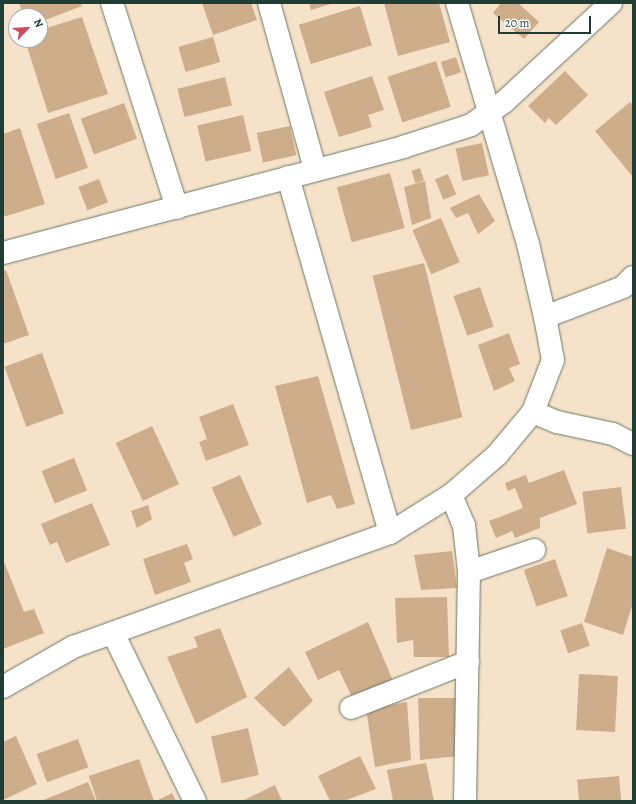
<!DOCTYPE html>
<html>
<head>
<meta charset="utf-8">
<style>
  body { margin:0 }
  #map { position:relative; width:636px; height:804px; overflow:hidden; background:#f5e2c8; font-family:Alegreya,serif }
  div>[style] { position:absolute }
  .building>* { inset:0; background:#cdad8a; transform-origin:0 0 }
  .roads { filter:drop-shadow(0 0 1px #6a7768) drop-shadow(0 0 1px #6a7768) }
  .minor>* { height:22px; margin:-11px; padding:0 11px; transform-origin:11px; border-radius:11px; background:#fff }
  span { translate:-50% -50%; white-space:nowrap; text-align:center; line-height:1.15; -webkit-text-stroke:3.5px #fff; paint-order:stroke }
  .frame { position:absolute; inset:0; border:4px solid #1f3d34; pointer-events:none }
  .north { position:absolute; left:8px; top:8px; width:40px; height:40px; box-sizing:border-box; background:#fff; border:1px solid #a5b1ae; border-radius:50%; rotate:65deg; font-size:11px; font-weight:700; line-height:16px; text-align:center; color:#1f3d34 }
  .north::after { content:''; display:block; margin:auto; width:14px; height:18px; background:#d1495b; clip-path:polygon(50% 0,100% 100%,50% 72%,0 100%) }
  .scale { position:absolute; left:498px; top:16px; width:93px; height:18px; box-sizing:border-box; border:2px solid #1f3d34; border-top:0; padding-left:5px; font-size:12px; line-height:14px; white-space:nowrap; color:#1f3d34; -webkit-text-stroke:3px #fff; paint-order:stroke }
</style>
</head>
<body>
<div id="map">
  <div class="building">
    <div style="clip-path:polygon(19px 3px,80px 3px,82px 6px,40px 22px,40px 16px,24px 16px)"></div>
    <div style="clip-path:polygon(202px 3px,251px 3px,257px 20px,213px 35px)"></div>
    <div style="clip-path:polygon(309px 3px,334px 3px,311px 10px)"></div>
    <div style="clip-path:polygon(384px 3px,439px 3px,450px 42px,398px 56px)"></div>
    <div style="clip-path:polygon(501px 3px,518px 3px,539px 22px,524px 39px,493px 13px)"></div>
    <div style="left:360px;top:6px;width:41px;height:64px;rotate:73deg"></div>
    <div style="clip-path:polygon(82px 17px,108px 94px,48px 113px,25px 40px,40px 40px,40px 30px)"></div>
    <div style="left:213px;top:37px;width:26px;height:36px;rotate:74deg"></div>
    <div style="left:456px;top:57px;width:16px;height:16px;rotate:72deg"></div>
    <div style="left:436px;top:61px;width:48px;height:51px;rotate:72deg"></div>
    <div style="clip-path:polygon(565px 71px,588px 95px,556px 125px,549px 118px,545px 123px,528px 106px)"></div>
    <div style="clip-path:polygon(372px 76px,384px 110px,368px 115px,372px 127px,339px 137px,324px 92px)"></div>
    <div style="left:225px;top:77px;width:29px;height:49px;rotate:76deg"></div>
    <div style="clip-path:polygon(630px 102px,633px 106px,633px 177px,595px 131px)"></div>
    <div style="left:124px;top:103px;width:38px;height:46px;rotate:70deg"></div>
    <div style="left:69px;top:113px;width:58px;height:34px;rotate:71deg"></div>
    <div style="left:243px;top:115px;width:37px;height:47px;rotate:77deg"></div>
    <div style="left:290px;top:126px;width:30px;height:34px;rotate:78deg"></div>
    <div style="clip-path:polygon(20px 128px,45px 204px,3px 217px,3px 134px)"></div>
    <div style="left:482px;top:143px;width:33px;height:27px;rotate:78deg"></div>
    <div style="left:420px;top:168px;width:13px;height:9px;rotate:72deg"></div>
    <div style="left:390px;top:173px;width:57px;height:55px;rotate:75deg"></div>
    <div style="left:448px;top:174px;width:22px;height:14px;rotate:68deg"></div>
    <div style="left:99px;top:179px;width:25px;height:22px;rotate:69deg"></div>
    <div style="clip-path:polygon(425px 181px,431px 218px,412px 225px,404px 187px)"></div>
    <div style="clip-path:polygon(479px 194px,495px 221px,478px 234px,468px 213px,456px 218px,450px 208px)"></div>
    <div style="left:441px;top:218px;width:48px;height:31px;rotate:67deg"></div>
    <div style="left:424px;top:263px;width:159px;height:53px;rotate:76deg"></div>
    <div style="clip-path:polygon(6px 270px,29px 335px,3px 344px,3px 271px)"></div>
    <div style="left:480px;top:287px;width:42px;height:28px;rotate:71deg"></div>
    <div style="clip-path:polygon(509px 333px,520px 364px,509px 368px,515px 381px,494px 391px,478px 345px)"></div>
    <div style="left:42px;top:353px;width:64px;height:40px;rotate:70deg"></div>
    <div style="clip-path:polygon(318px 376px,355px 504px,337px 509px,331px 495px,307px 503px,275px 386px)"></div>
    <div style="clip-path:polygon(233px 404px,249px 445px,206px 461px,199px 442px,207px 439px,199px 417px)"></div>
    <div style="left:152px;top:426px;width:64px;height:40px;rotate:65deg"></div>
    <div style="left:74px;top:458px;width:35px;height:35px;rotate:68deg"></div>
    <div style="clip-path:polygon(564px 470px,577px 504px,540px 518px,540px 528px,515px 538px,512px 531px,496px 538px,489px 521px,523px 508px,515px 488px,508px 491px,505px 483px,526px 475px,529px 483px)"></div>
    <div style="left:240px;top:475px;width:54px;height:31px;rotate:66deg"></div>
    <div style="left:621px;top:487px;width:42px;height:39px;rotate:83deg"></div>
    <div style="clip-path:polygon(92px 503px,110px 545px,66px 563px,57px 542px,50px 545px,41px 524px)"></div>
    <div style="clip-path:polygon(148px 505px,152px 519px,137px 528px,131px 511px)"></div>
    <div style="clip-path:polygon(187px 544px,193px 559px,184px 563px,191px 582px,155px 595px,143px 559px)"></div>
    <div style="clip-path:polygon(607px 548px,633px 557px,633px 603px,623px 635px,584px 622px)"></div>
    <div style="clip-path:polygon(452px 551px,457px 588px,421px 590px,414px 555px)"></div>
    <div style="clip-path:polygon(3px 559px,24px 612px,34px 609px,44px 633px,3px 649px)"></div>
    <div style="left:555px;top:559px;width:39px;height:33px;rotate:71deg"></div>
    <div style="clip-path:polygon(447px 597px,449px 657px,414px 657px,413px 640px,397px 643px,395px 598px)"></div>
    <div style="clip-path:polygon(368px 622px,393px 681px,353px 699px,339px 670px,318px 680px,305px 652px)"></div>
    <div style="left:582px;top:623px;width:24px;height:23px;rotate:71deg"></div>
    <div style="clip-path:polygon(220px 628px,247px 697px,196px 724px,167px 657px,198px 647px,194px 637px)"></div>
    <div style="clip-path:polygon(289px 667px,313px 701px,284px 727px,254px 698px)"></div>
    <div style="left:579px;top:674px;width:39px;height:56px;rotate:3deg"></div>
    <div style="clip-path:polygon(418px 698px,461px 698px,458px 756px,420px 760px)"></div>
    <div style="clip-path:polygon(407px 702px,411px 760px,375px 767px,366px 709px)"></div>
    <div style="left:248px;top:728px;width:48px;height:38px;rotate:77deg"></div>
    <div style="clip-path:polygon(16px 736px,37px 784px,3px 800px,3px 742px)"></div>
    <div style="left:78px;top:739px;width:30px;height:44px;rotate:70deg"></div>
    <div style="clip-path:polygon(360px 756px,376px 789px,344px 801px,330px 801px,318px 776px)"></div>
    <div style="clip-path:polygon(139px 759px,154px 801px,97px 801px,89px 776px)"></div>
    <div style="clip-path:polygon(426px 763px,434px 801px,393px 801px,387px 770px)"></div>
    <div style="left:619px;top:776px;width:25px;height:42px;rotate:85deg"></div>
    <div style="clip-path:polygon(88px 782px,96px 801px,41px 801px)"></div>
    <div style="clip-path:polygon(275px 785px,282px 801px,242px 801px)"></div>
    <div style="clip-path:polygon(172px 793px,176px 801px,156px 801px)"></div>
  </div>
  <div class="roads">
    <div class="minor">
      <div style="left:112px;top:3px;width:215px;rotate:72.4deg"></div>
      <div style="left:269px;top:3px;width:172px;rotate:74.5deg"></div>
      <div style="left:288px;top:177px;width:370px;rotate:74deg"></div>
      <div style="left:3px;top:253px;width:414px;rotate:-14.8deg"></div>
      <div style="left:403px;top:147px;width:71px;rotate:-17.9deg"></div>
      <div style="left:471px;top:125px;width:40px;rotate:-34.9deg"></div>
      <div style="left:504px;top:102px;width:146px;rotate:-42.8deg"></div>
      <div style="left:545px;top:317px;width:84px;rotate:-21deg"></div>
      <div style="left:623px;top:287px;width:14px;rotate:-45deg"></div>
      <div style="left:533px;top:412px;width:26px;rotate:23deg"></div>
      <div style="left:557px;top:422px;width:57px;rotate:12.1deg"></div>
      <div style="left:613px;top:434px;width:22px;rotate:27deg"></div>
      <div style="left:451px;top:495px;width:33px;rotate:67deg"></div>
      <div style="left:464px;top:525px;width:47px;rotate:83.9deg"></div>
      <div style="left:469px;top:572px;width:229px;rotate:91deg"></div>
      <div style="left:469px;top:572px;width:69px;rotate:-18.7deg"></div>
      <div style="left:113px;top:633px;width:187px;rotate:64deg"></div>
      <div style="left:3px;top:687px;width:81px;rotate:-29.7deg"></div>
      <div style="left:73px;top:647px;width:337px;rotate:-19.8deg"></div>
      <div style="left:390px;top:533px;width:72px;rotate:-31.9deg"></div>
      <div style="left:451px;top:495px;width:61px;rotate:-41deg"></div>
      <div style="left:497px;top:455px;width:56px;rotate:-50.1deg"></div>
      <div style="left:533px;top:412px;width:56px;rotate:-69deg"></div>
      <div style="left:553px;top:360px;width:44px;rotate:-100.5deg"></div>
      <div style="left:545px;top:317px;width:75px;rotate:-103.1deg"></div>
      <div style="left:528px;top:244px;width:251px;rotate:-106.4deg"></div>
      <div style="left:351px;top:708px;width:126px;rotate:-21.5deg"></div>
    </div>
  </div>
  <div class="frame"></div>
  <div class="north">N</div>
  <div class="scale">20 m</div>
</div>
</body>
</html>
